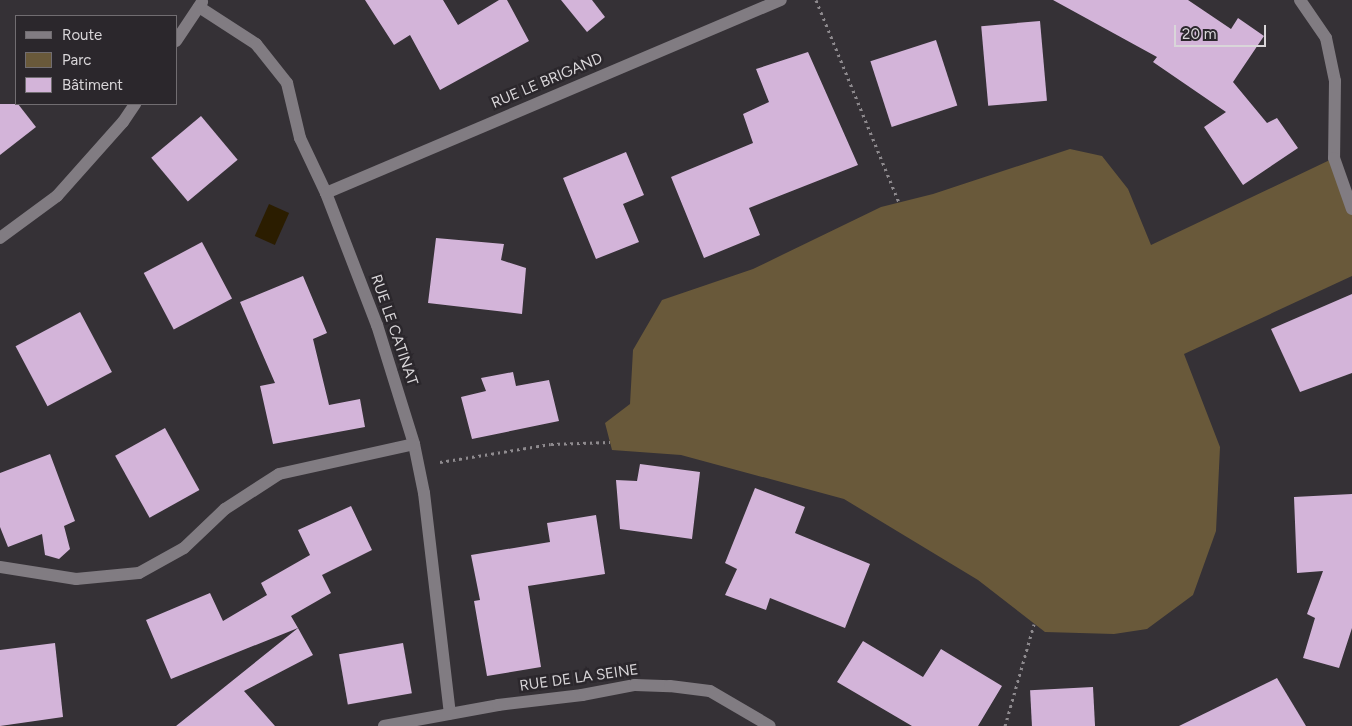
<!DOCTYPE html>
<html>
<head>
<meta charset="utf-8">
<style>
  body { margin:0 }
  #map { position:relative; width:1352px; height:726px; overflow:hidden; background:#353136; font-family:Figtree,sans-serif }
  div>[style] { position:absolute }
  .green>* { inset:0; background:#69593a }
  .water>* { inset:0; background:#2b1d00; transform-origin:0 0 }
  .building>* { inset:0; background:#d3b4d9; transform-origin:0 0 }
  .path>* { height:3px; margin-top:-1.5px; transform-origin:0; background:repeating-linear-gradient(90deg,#8e8a8e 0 2.5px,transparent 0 6.5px) }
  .street>* { height:12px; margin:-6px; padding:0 6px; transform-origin:6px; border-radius:6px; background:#817c82 }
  span { translate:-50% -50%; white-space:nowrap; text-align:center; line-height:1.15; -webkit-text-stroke:5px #2b272c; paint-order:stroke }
  .street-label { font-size:15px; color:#d9d6d9 }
  .legend { position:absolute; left:15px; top:15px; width:162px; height:90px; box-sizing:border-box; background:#2b272c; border:1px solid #716d71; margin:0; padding:6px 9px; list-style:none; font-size:15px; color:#d9d6d9 }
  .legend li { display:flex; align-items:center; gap:10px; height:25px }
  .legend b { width:25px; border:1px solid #716d71 }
  .scale { position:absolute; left:1174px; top:25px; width:92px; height:22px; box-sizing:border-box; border:2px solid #d9d6d9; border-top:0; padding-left:6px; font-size:15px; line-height:18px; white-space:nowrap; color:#d9d6d9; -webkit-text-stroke:4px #2b272c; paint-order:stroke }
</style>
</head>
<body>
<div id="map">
  <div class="green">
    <div style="clip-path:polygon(1070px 149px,1102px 156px,1128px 189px,1151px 245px,1334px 158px,1352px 209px,1352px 276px,1184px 354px,1220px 447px,1216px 531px,1193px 595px,1147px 629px,1114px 634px,1045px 632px,978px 580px,844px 499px,681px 455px,612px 450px,605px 423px,630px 404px,633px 350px,662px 300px,753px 269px,881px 207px,933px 194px)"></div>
  </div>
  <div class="water">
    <div style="left:269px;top:204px;width:22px;height:35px;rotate:24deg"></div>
  </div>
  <div class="building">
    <div style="clip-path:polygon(365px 0,443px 0,458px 25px,499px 0,507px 0,529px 41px,440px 90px,410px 35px,394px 45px)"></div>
    <div style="clip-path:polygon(561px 0,592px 0,605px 17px,587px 32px)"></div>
    <div style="clip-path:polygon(1053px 0,1188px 0,1231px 29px,1238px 18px,1264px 36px,1233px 82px,1267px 123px,1277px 118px,1298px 148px,1243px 185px,1204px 127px,1226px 112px,1153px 62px,1157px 57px)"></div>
    <div style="left:1040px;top:21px;width:80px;height:59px;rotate:85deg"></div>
    <div style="left:936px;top:40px;width:69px;height:69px;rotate:72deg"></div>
    <div style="clip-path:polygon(808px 52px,858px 165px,749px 208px,760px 235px,704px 258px,671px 177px,753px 143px,743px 114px,769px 102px,756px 69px)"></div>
    <div style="clip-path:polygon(0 104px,18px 104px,36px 127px,0 155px)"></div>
    <div style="left:201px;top:116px;width:57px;height:65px;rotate:50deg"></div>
    <div style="clip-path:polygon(626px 152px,644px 195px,623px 204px,639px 242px,596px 259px,563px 178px)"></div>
    <div style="clip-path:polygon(436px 238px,504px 244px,501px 260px,526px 268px,522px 314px,428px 303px)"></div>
    <div style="left:202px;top:242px;width:64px;height:66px;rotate:62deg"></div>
    <div style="clip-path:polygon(303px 276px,327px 333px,313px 339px,329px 405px,360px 399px,365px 427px,273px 444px,260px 386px,275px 383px,240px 302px)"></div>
    <div style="clip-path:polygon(1352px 294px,1352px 373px,1300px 392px,1271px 329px)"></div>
    <div style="left:80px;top:312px;width:68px;height:73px;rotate:62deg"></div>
    <div style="clip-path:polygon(513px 372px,516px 386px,549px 380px,559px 421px,472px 439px,461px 397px,486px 391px,481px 378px)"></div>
    <div style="left:165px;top:428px;width:71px;height:57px;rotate:61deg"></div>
    <div style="clip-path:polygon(50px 454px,75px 521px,64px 526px,70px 549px,59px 559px,45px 555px,42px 534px,8px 547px,0 527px,0 473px)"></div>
    <div style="clip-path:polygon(640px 464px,700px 472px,692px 539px,620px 529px,616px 480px,637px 481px)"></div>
    <div style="clip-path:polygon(755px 488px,805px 507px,795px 533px,870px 564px,845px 628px,770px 598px,766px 610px,725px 595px,737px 569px,725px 563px)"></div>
    <div style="clip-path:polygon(1352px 494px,1352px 628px,1339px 668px,1303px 658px,1315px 618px,1307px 614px,1323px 571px,1297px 573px,1294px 497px)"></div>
    <div style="clip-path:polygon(351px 506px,372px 550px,322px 575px,331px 593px,291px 616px,298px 628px,171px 679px,146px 620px,210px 593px,223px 621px,267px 595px,261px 583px,310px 555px,298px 530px)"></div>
    <div style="clip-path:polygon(596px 515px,605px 574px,528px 586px,541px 667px,487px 676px,474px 601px,480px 600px,471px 555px,550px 542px,547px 523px)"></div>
    <div style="clip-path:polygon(298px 628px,313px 655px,244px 691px,275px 726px,176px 726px)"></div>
    <div style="clip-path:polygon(863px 641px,923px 677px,941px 649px,1002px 686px,978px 726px,912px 726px,837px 682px)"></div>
    <div style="clip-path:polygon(55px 643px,63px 717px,0 726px,0 650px)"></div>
    <div style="left:403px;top:643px;width:51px;height:65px;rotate:80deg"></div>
    <div style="clip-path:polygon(1277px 678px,1306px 726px,1179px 726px)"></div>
    <div style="left:1093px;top:687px;width:39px;height:63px;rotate:87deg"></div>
  </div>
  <div class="path">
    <div style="left:816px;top:0;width:218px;rotate:67.7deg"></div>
    <div style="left:440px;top:462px;width:112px;rotate:-9.2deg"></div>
    <div style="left:551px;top:444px;width:59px;rotate:-1.9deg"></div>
    <div style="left:1005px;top:726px;width:106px;rotate:-74.1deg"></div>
  </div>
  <div class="street">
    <div style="left:1300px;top:0;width:46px;rotate:55.6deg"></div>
    <div style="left:1326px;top:38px;width:44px;rotate:78.2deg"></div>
    <div style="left:1335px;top:81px;width:77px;rotate:90.7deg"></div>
    <div style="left:1334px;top:158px;width:54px;rotate:70.6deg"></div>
    <div style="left:199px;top:7px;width:68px;rotate:33deg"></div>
    <div style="left:256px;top:44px;width:50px;rotate:51.5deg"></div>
    <div style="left:287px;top:83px;width:57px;rotate:76.7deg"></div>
    <div style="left:300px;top:138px;width:61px;rotate:64.7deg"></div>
    <div style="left:326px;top:193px;width:142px;rotate:68.9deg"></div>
    <div style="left:377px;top:325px;width:125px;rotate:72.7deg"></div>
    <div style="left:414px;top:444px;width:50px;rotate:78.5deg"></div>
    <div style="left:424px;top:493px;width:222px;rotate:83.3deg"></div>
    <div style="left:176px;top:41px;width:47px;rotate:-56.3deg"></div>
    <div style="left:326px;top:193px;width:494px;rotate:-23deg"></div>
    <div style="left:0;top:238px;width:71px;rotate:-36.4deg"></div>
    <div style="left:57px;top:196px;width:99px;rotate:-48.3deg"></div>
    <div style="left:123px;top:122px;width:22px;rotate:-56deg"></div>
    <div style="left:0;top:567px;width:77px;rotate:9deg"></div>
    <div style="left:76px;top:579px;width:63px;rotate:-5.4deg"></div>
    <div style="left:139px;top:573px;width:51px;rotate:-29.1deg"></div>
    <div style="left:184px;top:548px;width:57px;rotate:-43.6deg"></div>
    <div style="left:225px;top:509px;width:64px;rotate:-32.9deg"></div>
    <div style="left:279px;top:474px;width:138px;rotate:-12.5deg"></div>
    <div style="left:384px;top:726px;width:116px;rotate:-10.4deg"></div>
    <div style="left:498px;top:705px;width:85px;rotate:-6.8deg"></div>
    <div style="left:582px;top:695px;width:54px;rotate:-10.7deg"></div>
    <div style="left:635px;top:685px;width:35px;rotate:2deg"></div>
    <div style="left:670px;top:686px;width:40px;rotate:7.1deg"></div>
    <div style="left:710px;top:691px;width:69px;rotate:30.3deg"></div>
  </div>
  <div class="street-label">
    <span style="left:547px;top:81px;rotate:-23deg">RUE LE BRIGAND</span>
    <span style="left:394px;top:330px;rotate:71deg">RUE LE CATINAT</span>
    <span style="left:579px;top:678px;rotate:-8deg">RUE DE LA SEINE</span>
  </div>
  <ul class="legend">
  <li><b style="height:6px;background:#817c82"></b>Route</li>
  <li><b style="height:14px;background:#69593a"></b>Parc</li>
  <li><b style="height:14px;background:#d3b4d9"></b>Bâtiment</li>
  </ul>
  <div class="scale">20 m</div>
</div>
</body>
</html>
